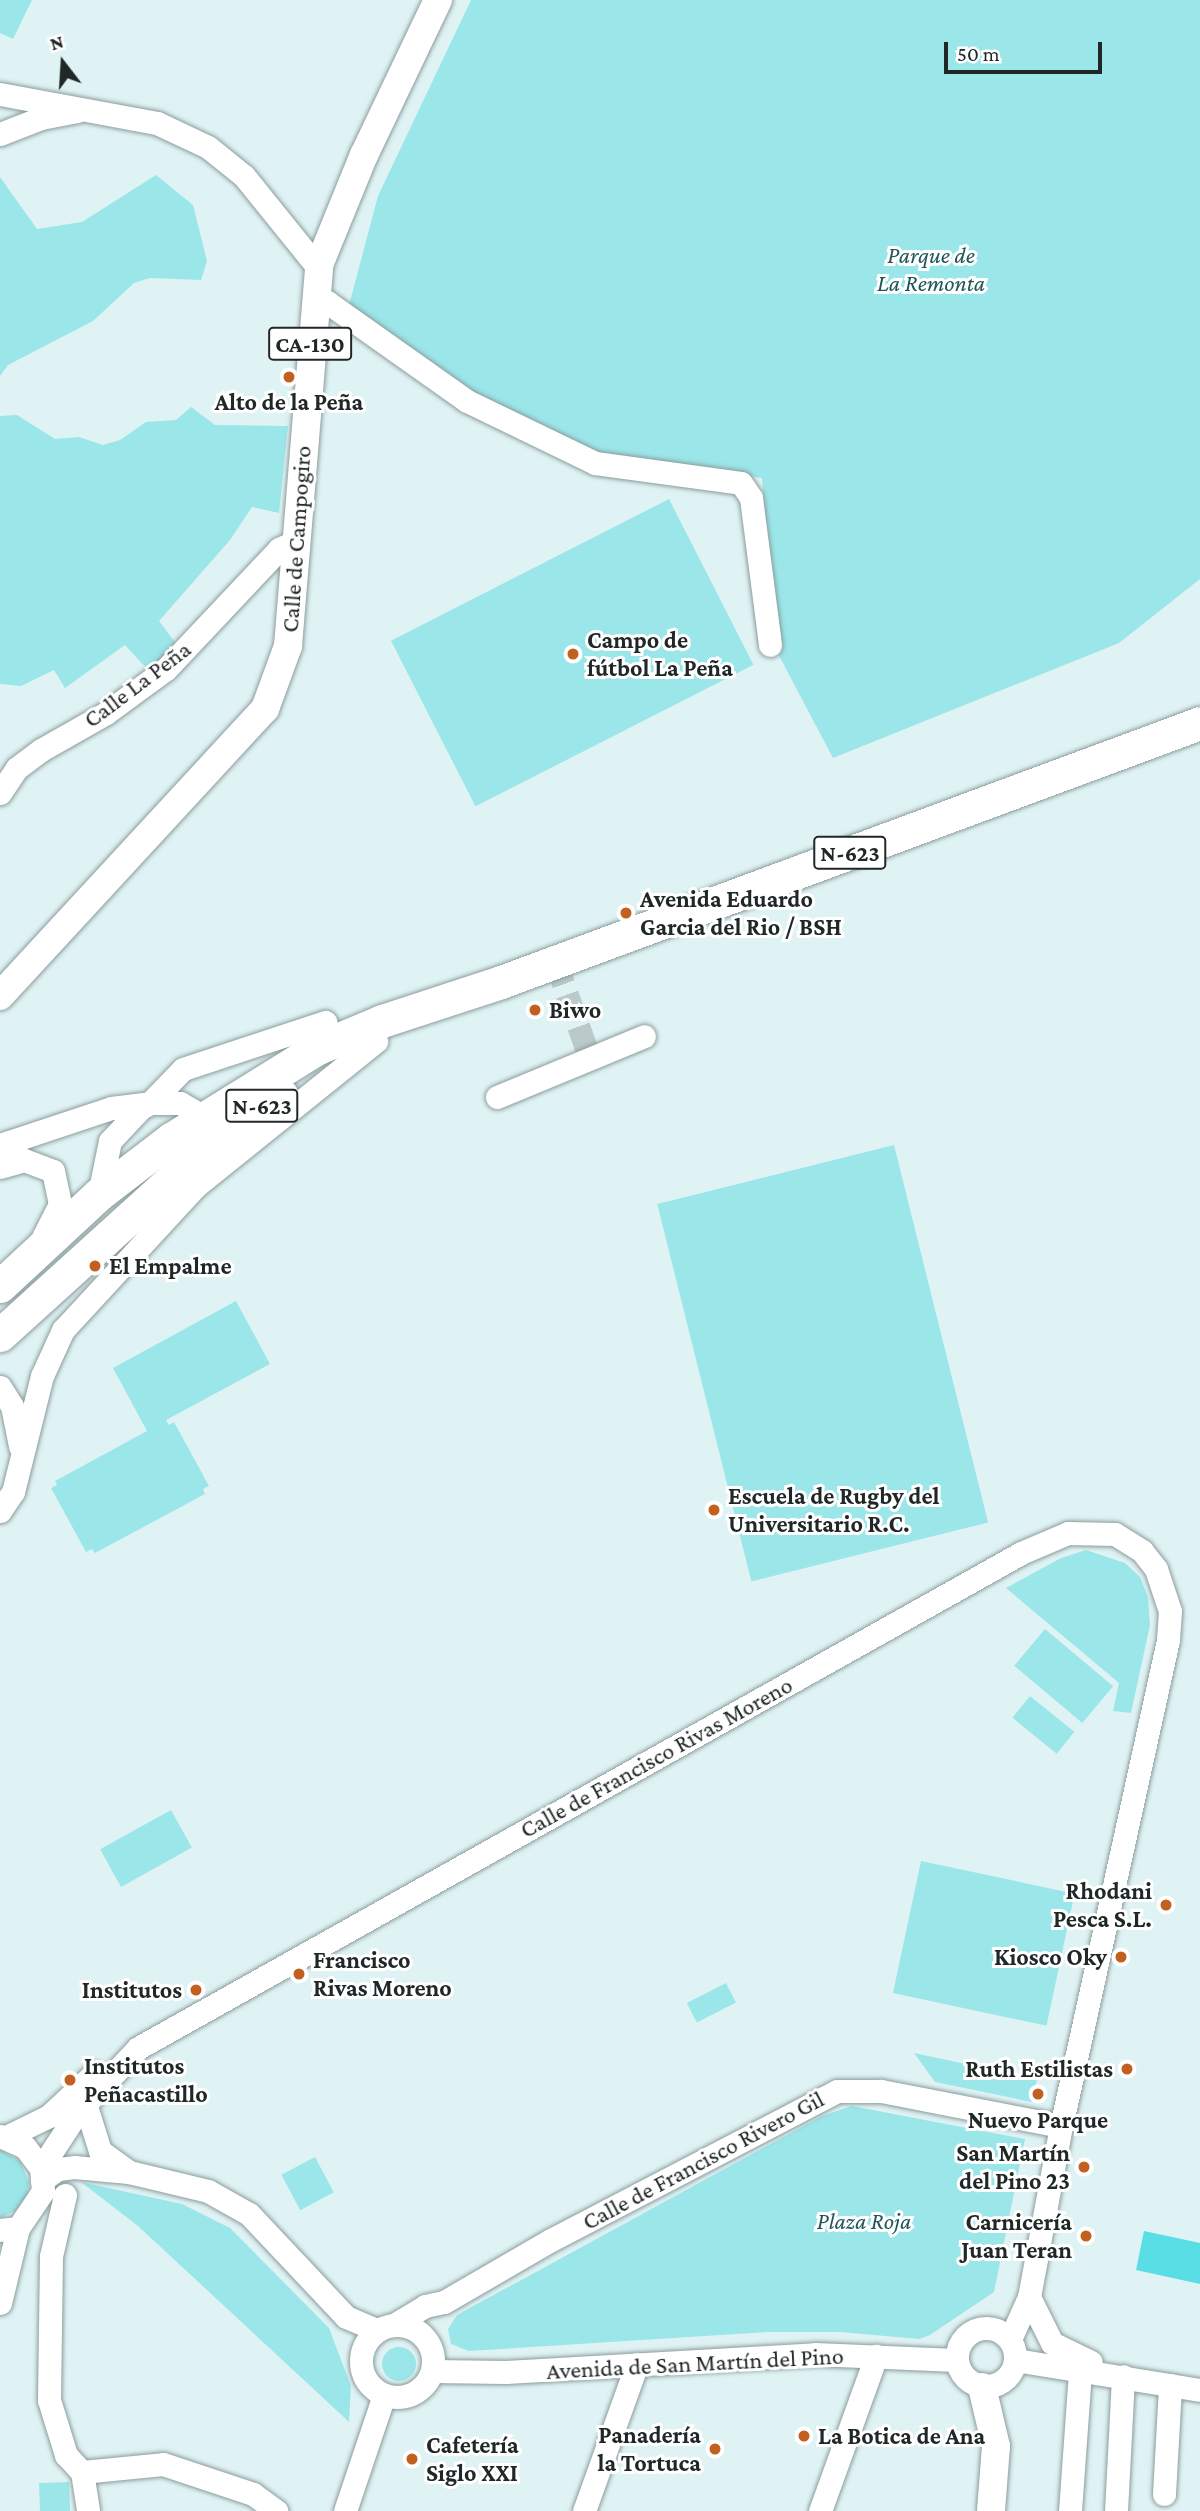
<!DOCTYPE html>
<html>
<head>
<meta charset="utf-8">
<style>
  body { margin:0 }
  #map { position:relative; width:1200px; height:2511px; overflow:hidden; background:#e0f3f4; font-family:"Crimson Pro",serif }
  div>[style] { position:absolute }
  .green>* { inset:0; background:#9be6e9; transform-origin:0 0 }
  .round { border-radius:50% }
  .water>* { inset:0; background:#58dee4 }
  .minor-tunnel>* { height:23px; margin-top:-11.5px; transform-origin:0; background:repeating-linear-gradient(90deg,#bacacb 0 23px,transparent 0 34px) }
  .roads { filter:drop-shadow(0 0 2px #8b9c9d) drop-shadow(0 0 2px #8b9c9d) }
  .minor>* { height:23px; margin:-11.5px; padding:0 11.5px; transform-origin:11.5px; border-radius:11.5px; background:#fff }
  .minor>.ring { margin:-11.5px; padding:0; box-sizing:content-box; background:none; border:23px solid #fff; border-radius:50% }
  .major>* { height:28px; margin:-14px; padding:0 14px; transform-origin:14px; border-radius:14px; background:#fff }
  .highway>* { height:33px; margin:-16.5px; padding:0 16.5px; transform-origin:16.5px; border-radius:16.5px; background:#fff }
  .dots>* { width:19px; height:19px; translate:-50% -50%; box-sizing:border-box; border:4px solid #fff; border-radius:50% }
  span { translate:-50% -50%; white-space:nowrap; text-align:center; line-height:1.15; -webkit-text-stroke:6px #fff; paint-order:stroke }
  .shield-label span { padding:2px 5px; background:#fff; border:2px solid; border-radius:5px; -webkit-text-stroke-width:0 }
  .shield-label { font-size:23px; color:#202727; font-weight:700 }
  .park-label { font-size:24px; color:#1e5659; font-style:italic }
  .poi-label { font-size:24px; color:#202727; font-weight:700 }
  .left { translate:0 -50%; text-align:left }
  .right { translate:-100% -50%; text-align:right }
  .street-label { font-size:24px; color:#202727 }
  .north { position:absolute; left:28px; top:28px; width:70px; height:70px; -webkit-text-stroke:5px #fff; paint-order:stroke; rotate:343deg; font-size:19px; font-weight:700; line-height:28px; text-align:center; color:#202727 }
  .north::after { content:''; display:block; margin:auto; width:24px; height:32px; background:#202727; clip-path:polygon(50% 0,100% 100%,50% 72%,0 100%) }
  .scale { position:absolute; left:944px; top:42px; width:158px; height:32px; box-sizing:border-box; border:4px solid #202727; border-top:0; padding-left:9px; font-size:21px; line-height:24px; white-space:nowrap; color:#202727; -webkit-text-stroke:5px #fff; paint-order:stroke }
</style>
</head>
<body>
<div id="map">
  <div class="green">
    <div style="clip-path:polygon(0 0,32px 0,13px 39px,0 33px)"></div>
    <div style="clip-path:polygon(471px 0,1200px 0,1200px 579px,1119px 643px,833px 758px,776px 650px,762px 478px,596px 456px,495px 408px,348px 309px,378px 196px)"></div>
    <div style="clip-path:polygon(156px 175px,193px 205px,207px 261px,201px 280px,150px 278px,134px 283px,93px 321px,8px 365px,0 376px,0 177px,37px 229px,82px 222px)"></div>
    <div style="clip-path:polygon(191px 407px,215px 425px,288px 426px,279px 513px,252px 507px,230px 540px,159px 621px,178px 646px,149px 671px,125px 645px,65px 688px,54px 670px,21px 686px,0 684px,0 416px,17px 415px,55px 439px,79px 437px,103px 445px,120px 440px,146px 422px,176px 420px)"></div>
    <div style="left:669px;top:499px;width:186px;height:312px;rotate:63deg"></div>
    <div style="left:894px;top:1145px;width:389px;height:244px;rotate:76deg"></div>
    <div style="clip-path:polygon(236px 1301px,270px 1364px,166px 1420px,169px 1425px,174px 1422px,209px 1486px,203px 1489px,205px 1494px,95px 1553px,92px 1549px,86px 1552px,51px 1488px,57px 1485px,55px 1481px,147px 1431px,113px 1368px)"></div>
    <div style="clip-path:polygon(1086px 1550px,1125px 1563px,1140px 1577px,1148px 1597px,1150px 1625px,1131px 1713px,1113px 1711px,1119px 1683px,1006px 1588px,1061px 1558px)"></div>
    <div style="left:1045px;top:1629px;width:89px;height:48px;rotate:40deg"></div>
    <div style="left:1030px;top:1696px;width:57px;height:28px;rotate:39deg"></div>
    <div style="left:171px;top:1810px;width:43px;height:81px;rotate:61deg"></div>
    <div style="left:921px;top:1861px;width:157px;height:135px;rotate:12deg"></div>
    <div style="left:726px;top:1983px;width:22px;height:44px;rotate:63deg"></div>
    <div style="clip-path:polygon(914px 2053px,1037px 2079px,1032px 2102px,935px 2082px)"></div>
    <div style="clip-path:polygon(852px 2106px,1025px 2139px,994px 2292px,930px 2335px,919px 2339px,840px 2332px,767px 2332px,469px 2351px,451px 2344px,448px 2329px,457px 2315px,822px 2116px)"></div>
    <div style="clip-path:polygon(0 2150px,20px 2161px,29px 2182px,27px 2197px,19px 2209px,0 2218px)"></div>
    <div style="left:315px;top:2157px;width:40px;height:38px;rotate:62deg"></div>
    <div style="clip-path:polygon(81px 2182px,182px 2204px,230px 2228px,329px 2328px,351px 2386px,349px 2422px,138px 2226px)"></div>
    <div class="round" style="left:382px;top:2347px;width:34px;height:34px"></div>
    <div style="left:69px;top:2482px;width:29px;height:30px;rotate:88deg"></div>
  </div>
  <div class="water">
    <div style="clip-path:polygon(1144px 2231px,1200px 2243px,1200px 2284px,1136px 2270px)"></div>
  </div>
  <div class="minor-tunnel">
    <div style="left:556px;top:962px;width:102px;rotate:70.5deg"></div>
  </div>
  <div class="roads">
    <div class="minor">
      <div style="left:0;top:94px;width:160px;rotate:10.5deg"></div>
      <div style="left:157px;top:123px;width:56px;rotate:25.2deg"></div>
      <div style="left:208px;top:147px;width:46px;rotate:38.9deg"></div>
      <div style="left:244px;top:176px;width:119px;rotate:51.1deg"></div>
      <div style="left:0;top:134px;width:44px;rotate:-21.3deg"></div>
      <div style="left:41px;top:118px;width:37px;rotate:-11deg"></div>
      <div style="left:315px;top:298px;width:13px;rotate:18deg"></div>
      <div style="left:327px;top:302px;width:171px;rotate:35.3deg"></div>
      <div style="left:467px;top:401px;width:142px;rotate:25.8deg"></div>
      <div style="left:595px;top:463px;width:147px;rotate:7.8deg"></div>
      <div style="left:741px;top:483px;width:18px;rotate:56deg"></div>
      <div style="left:751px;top:498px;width:148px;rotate:82.6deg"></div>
      <div style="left:0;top:793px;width:30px;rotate:-56deg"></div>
      <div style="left:17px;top:768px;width:30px;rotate:-37deg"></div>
      <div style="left:41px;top:750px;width:75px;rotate:-29.6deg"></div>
      <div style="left:106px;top:713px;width:74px;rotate:-36.3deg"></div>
      <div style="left:166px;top:669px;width:165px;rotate:-46.7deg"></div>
      <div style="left:279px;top:549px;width:21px;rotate:-25deg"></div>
      <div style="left:497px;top:1097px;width:159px;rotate:-22.5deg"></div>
      <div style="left:0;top:1145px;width:117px;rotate:-18.4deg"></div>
      <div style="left:111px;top:1108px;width:39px;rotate:-7deg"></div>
      <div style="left:150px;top:1103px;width:47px;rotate:-45.9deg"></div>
      <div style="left:183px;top:1069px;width:150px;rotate:-18.3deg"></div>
      <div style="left:0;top:1167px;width:25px;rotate:-16deg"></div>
      <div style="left:24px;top:1160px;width:31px;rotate:21deg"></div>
      <div style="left:53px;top:1171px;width:34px;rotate:78deg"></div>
      <div style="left:60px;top:1204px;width:36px;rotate:117deg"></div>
      <div style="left:99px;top:1194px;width:54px;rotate:-78.3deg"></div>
      <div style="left:110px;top:1141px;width:45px;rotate:-46.8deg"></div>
      <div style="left:141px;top:1108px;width:10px;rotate:-29deg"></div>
      <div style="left:150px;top:1103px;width:30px"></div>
      <div style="left:180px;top:1103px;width:28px;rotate:30deg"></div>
      <div style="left:204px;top:1117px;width:13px;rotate:86deg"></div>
      <div style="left:0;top:1387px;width:22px;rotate:58deg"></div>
      <div style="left:12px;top:1406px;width:41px;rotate:78.7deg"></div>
      <div style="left:0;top:1511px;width:23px;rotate:-56deg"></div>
      <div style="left:13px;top:1492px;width:120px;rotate:-76deg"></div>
      <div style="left:42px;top:1376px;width:51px;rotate:-65.5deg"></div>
      <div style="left:63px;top:1330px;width:197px;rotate:-47.3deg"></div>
      <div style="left:197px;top:1185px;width:230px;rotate:-38.8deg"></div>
      <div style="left:85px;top:2103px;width:50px;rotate:72.6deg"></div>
      <div style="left:100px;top:2151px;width:36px;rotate:36deg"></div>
      <div style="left:0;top:2136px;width:27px;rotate:24deg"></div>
      <div style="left:25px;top:2147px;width:26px;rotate:53deg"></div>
      <div style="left:41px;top:2168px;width:23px;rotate:85deg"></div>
      <div style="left:43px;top:2191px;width:45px;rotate:124deg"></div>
      <div style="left:18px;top:2228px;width:18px;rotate:174deg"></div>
      <div style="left:8px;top:2136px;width:46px;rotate:-26deg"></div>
      <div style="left:49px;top:2116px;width:63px;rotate:-43.1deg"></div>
      <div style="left:41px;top:2168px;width:66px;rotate:-56.8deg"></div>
      <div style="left:77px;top:2113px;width:89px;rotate:-46.8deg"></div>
      <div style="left:138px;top:2048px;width:1012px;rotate:-29.27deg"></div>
      <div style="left:1021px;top:1553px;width:51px;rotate:-23.1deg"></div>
      <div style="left:1068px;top:1533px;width:47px;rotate:1.2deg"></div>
      <div style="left:1115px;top:1534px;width:32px;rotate:32deg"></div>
      <div style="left:1142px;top:1551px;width:23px;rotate:52deg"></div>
      <div style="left:1156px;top:1569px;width:44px;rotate:71.6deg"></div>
      <div style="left:1170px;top:1611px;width:29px;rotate:94deg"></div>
      <div style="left:1168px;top:1640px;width:498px;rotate:102.4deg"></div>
      <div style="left:1061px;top:2126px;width:174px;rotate:100.6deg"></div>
      <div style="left:1029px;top:2297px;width:46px;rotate:114.3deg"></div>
      <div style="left:42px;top:2180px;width:19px;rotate:-35deg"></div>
      <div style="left:58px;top:2169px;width:16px;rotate:-7deg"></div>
      <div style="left:74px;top:2167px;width:55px;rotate:5.2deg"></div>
      <div style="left:129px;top:2172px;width:81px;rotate:13.5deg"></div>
      <div style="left:208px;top:2191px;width:47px;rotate:29.3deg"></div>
      <div style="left:249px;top:2214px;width:141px;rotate:46.7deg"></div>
      <div style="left:346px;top:2317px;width:34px;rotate:23deg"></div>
      <div style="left:65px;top:2195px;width:63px;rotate:102.9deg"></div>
      <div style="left:51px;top:2256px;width:144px;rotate:90.8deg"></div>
      <div style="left:49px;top:2400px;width:58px;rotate:72.8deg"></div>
      <div style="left:66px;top:2455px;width:23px;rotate:47deg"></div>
      <div style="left:82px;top:2472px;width:39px;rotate:81deg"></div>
      <div style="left:1029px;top:2297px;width:51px;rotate:63.4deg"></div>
      <div style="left:1052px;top:2343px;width:43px;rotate:26deg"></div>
      <div style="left:0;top:2303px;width:77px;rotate:-76.5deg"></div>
      <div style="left:397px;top:2323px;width:33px;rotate:-31deg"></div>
      <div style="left:425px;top:2306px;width:19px;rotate:-12deg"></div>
      <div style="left:444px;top:2302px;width:124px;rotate:-30.1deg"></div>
      <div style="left:551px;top:2240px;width:322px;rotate:-27.5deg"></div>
      <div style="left:837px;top:2091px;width:44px"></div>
      <div style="left:881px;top:2091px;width:183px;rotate:11deg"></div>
      <div class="ring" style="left:361px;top:2325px;width:49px;height:49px"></div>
      <div class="ring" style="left:957px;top:2328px;width:35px;height:35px"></div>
      <div style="left:1015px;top:2360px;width:187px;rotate:9.2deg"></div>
      <div style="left:433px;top:2371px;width:73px;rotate:0.8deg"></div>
      <div style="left:506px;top:2372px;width:310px;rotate:-3.3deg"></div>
      <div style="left:815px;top:2354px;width:141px;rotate:2.4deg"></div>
      <div style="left:82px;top:2472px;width:81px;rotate:-5.6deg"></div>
      <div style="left:163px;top:2464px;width:95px;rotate:18.4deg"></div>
      <div style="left:253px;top:2494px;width:29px;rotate:36deg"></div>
      <div style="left:1164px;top:2494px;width:109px;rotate:-86.8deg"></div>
      <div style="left:345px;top:2511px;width:122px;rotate:-71.4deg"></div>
      <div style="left:584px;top:2511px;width:156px;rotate:-70.2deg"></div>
      <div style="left:820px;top:2511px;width:165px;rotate:-70.1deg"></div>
      <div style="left:1070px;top:2511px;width:141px;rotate:-85.9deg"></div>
      <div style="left:1116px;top:2511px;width:135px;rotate:-87deg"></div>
    </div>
    <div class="major">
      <div style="left:0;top:996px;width:391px;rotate:-47.3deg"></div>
      <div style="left:265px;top:709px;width:67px;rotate:-69.9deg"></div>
      <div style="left:288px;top:646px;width:382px;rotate:-85.3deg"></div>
      <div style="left:319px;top:265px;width:119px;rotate:-67.8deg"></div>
      <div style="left:364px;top:155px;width:172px;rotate:-64.5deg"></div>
      <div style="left:982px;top:2387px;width:61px;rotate:76.7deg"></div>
      <div style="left:996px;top:2446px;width:65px;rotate:94.4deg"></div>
    </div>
    <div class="highway">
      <div style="left:0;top:1286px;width:135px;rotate:-42.9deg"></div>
      <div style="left:99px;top:1194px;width:91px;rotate:-37.4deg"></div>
      <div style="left:171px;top:1139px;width:173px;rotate:-31.8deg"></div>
      <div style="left:318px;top:1048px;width:69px;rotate:-22.9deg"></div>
      <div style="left:382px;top:1021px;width:125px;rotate:-18.1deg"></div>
      <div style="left:501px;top:982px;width:745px;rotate:-20.33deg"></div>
      <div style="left:0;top:1335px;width:244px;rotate:-42.2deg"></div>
      <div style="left:181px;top:1171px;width:126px;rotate:-37.2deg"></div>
    </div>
  </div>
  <div class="dots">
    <div style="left:289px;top:377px;background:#c1601f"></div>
    <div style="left:573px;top:654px;background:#c1601f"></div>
    <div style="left:626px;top:913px;background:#c1601f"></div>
    <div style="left:535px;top:1010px;background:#c1601f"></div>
    <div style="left:95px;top:1266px;background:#c1601f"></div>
    <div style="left:714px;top:1510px;background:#c1601f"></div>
    <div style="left:1166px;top:1905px;background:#c1601f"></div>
    <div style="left:1121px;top:1957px;background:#c1601f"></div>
    <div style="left:299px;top:1974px;background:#c1601f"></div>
    <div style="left:196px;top:1990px;background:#c1601f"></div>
    <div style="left:1127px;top:2069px;background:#c1601f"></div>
    <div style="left:70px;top:2080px;background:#c1601f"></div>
    <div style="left:1038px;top:2094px;background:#c1601f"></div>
    <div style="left:1084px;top:2167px;background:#c1601f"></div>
    <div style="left:1086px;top:2236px;background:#c1601f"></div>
    <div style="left:804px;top:2436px;background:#c1601f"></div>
    <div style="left:715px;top:2449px;background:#c1601f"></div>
    <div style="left:412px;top:2459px;background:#c1601f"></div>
  </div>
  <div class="shield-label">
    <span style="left:310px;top:344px">CA-130</span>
    <span style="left:850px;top:853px">N-623</span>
    <span style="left:262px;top:1106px">N-623</span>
  </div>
  <div class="park-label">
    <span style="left:931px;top:269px">Parque de<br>La Remonta</span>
    <span style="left:864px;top:2221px">Plaza Roja</span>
  </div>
  <div class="poi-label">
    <span style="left:289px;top:402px">Alto de la Peña</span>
    <span class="left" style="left:587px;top:654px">Campo de<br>fútbol La Peña</span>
    <span class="left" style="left:640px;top:913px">Avenida Eduardo<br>Garcia del Rio / BSH</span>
    <span class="left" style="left:549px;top:1010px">Biwo</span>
    <span class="left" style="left:109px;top:1266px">El Empalme</span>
    <span class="left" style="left:728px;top:1510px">Escuela de Rugby del<br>Universitario R.C.</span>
    <span class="right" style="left:1152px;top:1905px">Rhodani<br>Pesca S.L.</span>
    <span class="right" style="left:1107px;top:1957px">Kiosco Oky</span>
    <span class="left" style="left:313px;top:1974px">Francisco<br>Rivas Moreno</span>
    <span class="right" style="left:182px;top:1990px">Institutos</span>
    <span class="left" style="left:84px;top:2080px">Institutos<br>Peñacastillo</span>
    <span class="right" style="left:1113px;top:2069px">Ruth Estilistas</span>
    <span style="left:1038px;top:2120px">Nuevo Parque</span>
    <span class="right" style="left:1070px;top:2167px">San Martín<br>del Pino 23</span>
    <span class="right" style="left:1072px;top:2236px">Carnicería<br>Juan Teran</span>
    <span class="right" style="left:701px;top:2449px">Panadería<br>la Tortuca</span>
    <span class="left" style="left:818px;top:2436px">La Botica de Ana</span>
    <span class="left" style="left:426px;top:2459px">Cafetería<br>Siglo XXI</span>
  </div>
  <div class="street-label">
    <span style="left:296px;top:539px;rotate:-86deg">Calle de Campogiro</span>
    <span style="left:137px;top:684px;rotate:-37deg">Calle La Peña</span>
    <span style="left:656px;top:1757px;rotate:-29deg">Calle de Francisco Rivas Moreno</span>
    <span style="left:703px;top:2160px;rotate:-28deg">Calle de Francisco Rivero Gil</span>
    <span style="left:695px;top:2363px;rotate:-3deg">Avenida de San Martín del Pino</span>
  </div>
  <div class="north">N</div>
  <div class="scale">50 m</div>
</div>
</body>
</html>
